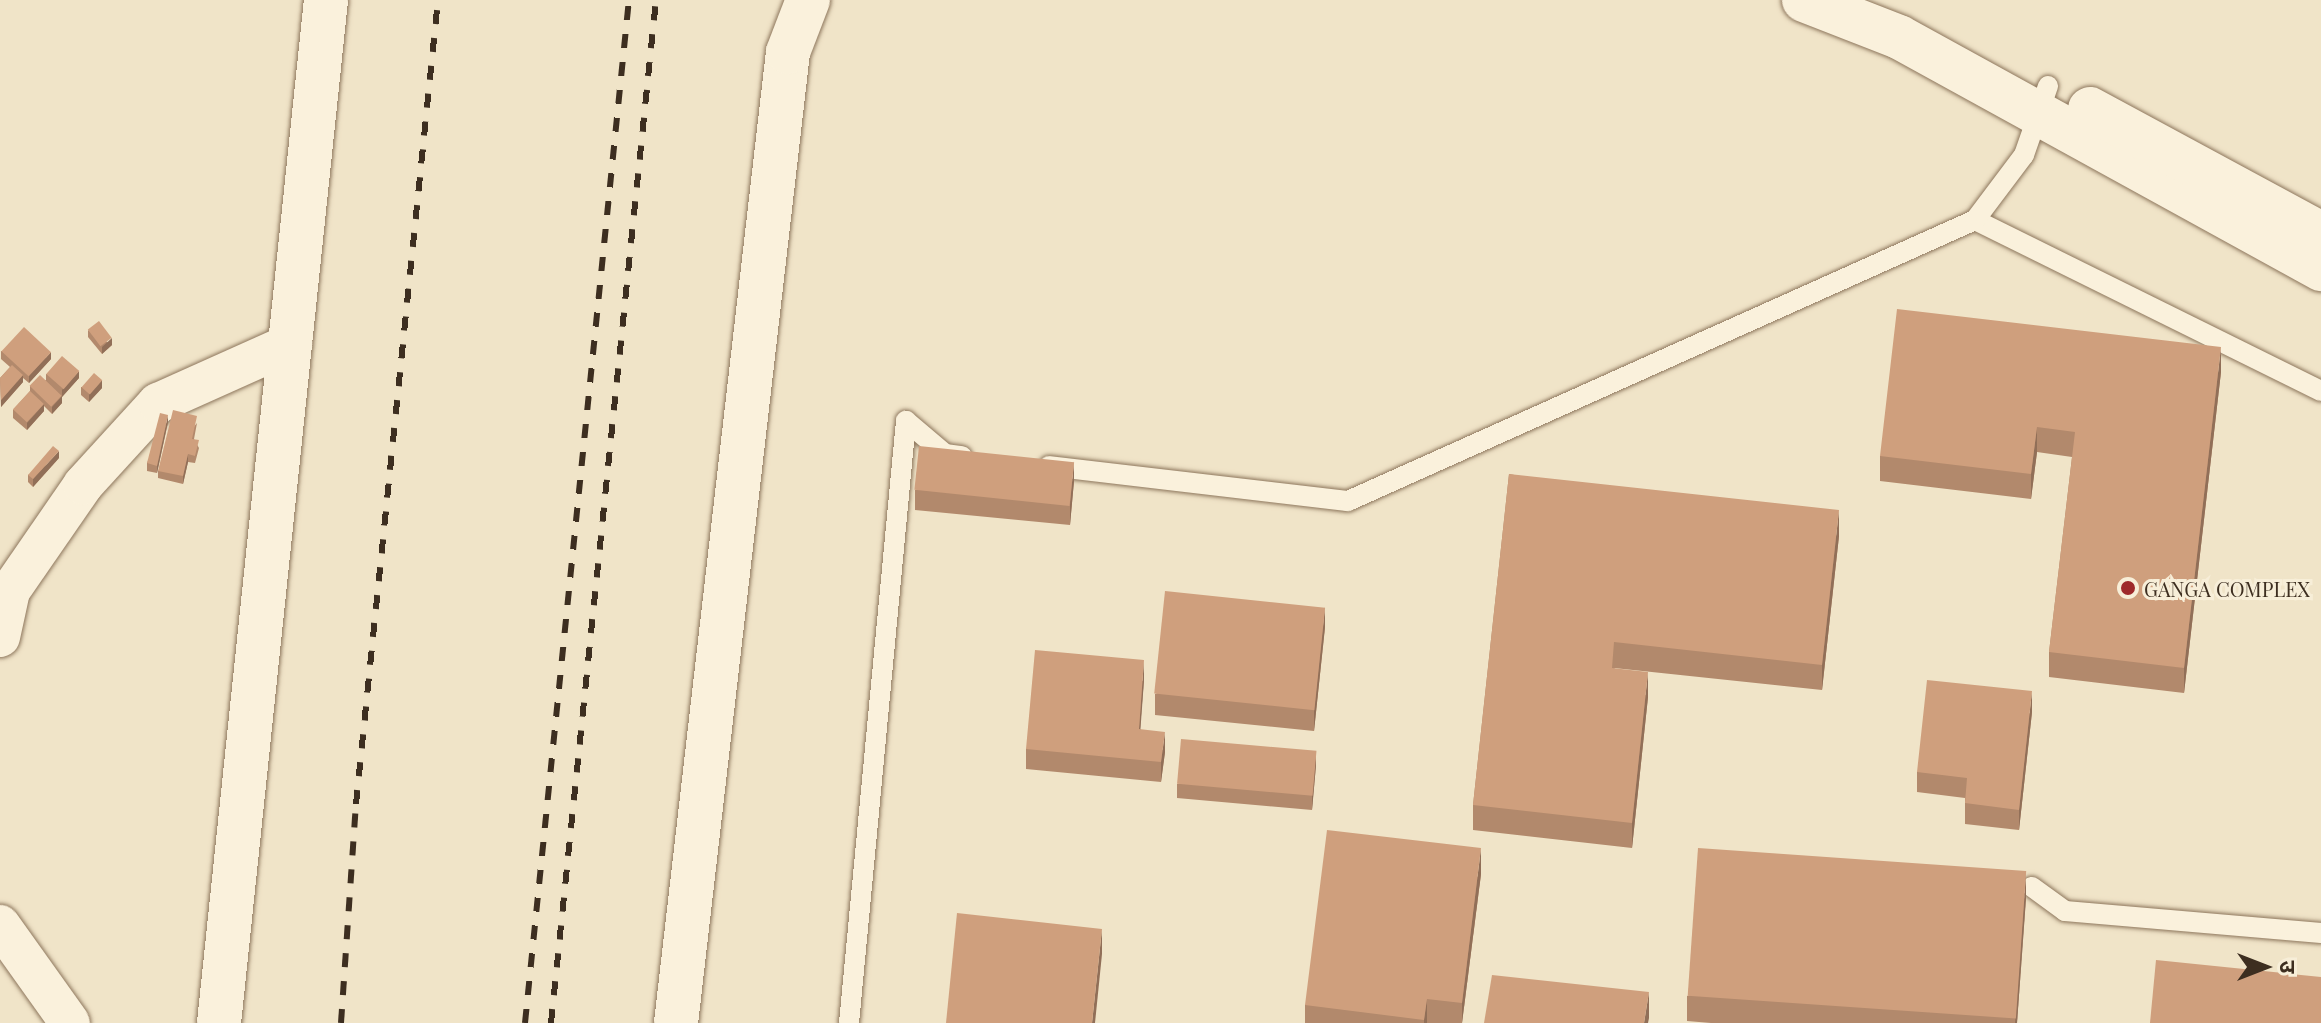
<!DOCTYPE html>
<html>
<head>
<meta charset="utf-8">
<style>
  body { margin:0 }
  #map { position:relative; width:2321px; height:1023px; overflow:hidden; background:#f0e4c8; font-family:"Playfair Display","Noto Sans Devanagari",serif }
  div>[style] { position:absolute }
  .roads { filter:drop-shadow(0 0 2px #8d765c) drop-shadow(0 0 2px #8d765c) }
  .service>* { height:20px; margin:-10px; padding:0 10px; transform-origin:10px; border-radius:10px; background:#faf1dc }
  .minor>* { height:40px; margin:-20px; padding:0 20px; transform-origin:20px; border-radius:20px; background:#faf1dc }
  .tertiary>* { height:44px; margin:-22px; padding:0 22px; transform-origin:22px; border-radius:22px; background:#faf1dc }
  .secondary>* { height:44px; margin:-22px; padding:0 22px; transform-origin:22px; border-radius:22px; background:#faf1dc }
  .rail>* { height:6px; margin-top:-3px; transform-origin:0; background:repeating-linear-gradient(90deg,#3d2e20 0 14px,transparent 0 28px) }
  .wall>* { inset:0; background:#b2896c }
  .shaded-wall>* { inset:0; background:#916f58 }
  .building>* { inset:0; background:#cf9f7d; transform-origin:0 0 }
  .dots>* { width:22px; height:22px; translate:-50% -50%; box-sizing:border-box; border:4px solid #f7eed8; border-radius:50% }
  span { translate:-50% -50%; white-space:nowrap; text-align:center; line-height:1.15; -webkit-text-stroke:6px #f7eed8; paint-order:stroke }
  .poi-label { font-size:20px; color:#3d2e20 }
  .left { translate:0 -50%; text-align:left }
  .north { position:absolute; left:2225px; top:927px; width:80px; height:80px; -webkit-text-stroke:6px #f7eed8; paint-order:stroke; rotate:90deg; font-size:22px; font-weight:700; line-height:32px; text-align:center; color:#3d2e20 }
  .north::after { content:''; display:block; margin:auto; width:28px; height:36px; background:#3d2e20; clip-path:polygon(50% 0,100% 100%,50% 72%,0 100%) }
</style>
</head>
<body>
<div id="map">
  <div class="roads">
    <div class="service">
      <div style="left:1975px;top:220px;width:386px;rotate:26.3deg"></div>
      <div style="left:906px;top:421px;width:51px;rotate:40.2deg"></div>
      <div style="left:945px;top:454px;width:17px;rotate:7deg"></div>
      <div style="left:1049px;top:466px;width:301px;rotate:6.7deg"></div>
      <div style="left:1348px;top:501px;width:687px;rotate:-24.14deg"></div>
      <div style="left:1975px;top:220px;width:81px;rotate:-53deg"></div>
      <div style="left:2024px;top:155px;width:73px;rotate:-70.8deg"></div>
      <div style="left:2032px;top:887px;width:41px;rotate:36deg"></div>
      <div style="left:2065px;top:911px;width:257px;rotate:4.9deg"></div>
      <div style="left:849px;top:1023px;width:605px;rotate:-84.59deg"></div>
    </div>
    <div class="minor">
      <div style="left:0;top:637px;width:47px;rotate:-77.7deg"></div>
      <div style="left:10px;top:591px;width:129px;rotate:-55.4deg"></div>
      <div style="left:83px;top:485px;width:111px;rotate:-47.6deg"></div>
      <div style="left:158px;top:403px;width:147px;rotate:-24.1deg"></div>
      <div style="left:0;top:925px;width:120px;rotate:54.5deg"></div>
    </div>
    <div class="tertiary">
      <div style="left:219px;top:1023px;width:1029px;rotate:-84.03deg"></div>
      <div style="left:676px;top:1023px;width:977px;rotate:-83.42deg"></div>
      <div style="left:788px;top:52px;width:56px;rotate:-69deg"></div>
    </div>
    <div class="secondary">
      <div style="left:1804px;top:0;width:102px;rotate:21.3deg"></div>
      <div style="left:1899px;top:37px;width:482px;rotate:28.8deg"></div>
      <div style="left:2090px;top:109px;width:263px;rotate:28.4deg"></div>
    </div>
  </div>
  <div class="rail">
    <div style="left:341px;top:1023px;width:220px;rotate:-86.1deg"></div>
    <div style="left:356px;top:804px;width:808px;rotate:-84.18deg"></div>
    <div style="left:525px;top:1023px;width:1028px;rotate:-84.2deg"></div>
    <div style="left:551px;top:1023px;width:1028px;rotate:-84.14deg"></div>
  </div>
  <div class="wall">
    <div style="clip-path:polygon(88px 330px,112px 345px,102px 354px,88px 337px)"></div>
    <div style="clip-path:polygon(1px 351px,51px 359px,29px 383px,23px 378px,23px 382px,1px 407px,0 378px,10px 367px,1px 359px)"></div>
    <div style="clip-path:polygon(2221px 372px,2184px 693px,2049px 677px,2049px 652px,2072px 457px,2037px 452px,2031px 499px,1880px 481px,1880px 456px)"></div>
    <div style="clip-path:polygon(46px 374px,79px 378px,62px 397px,62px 403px,52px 414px,44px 406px,44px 411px,27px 430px,13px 418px,13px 410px,30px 391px,30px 386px,46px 380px)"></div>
    <div style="clip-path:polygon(81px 387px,102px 388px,89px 402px,81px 395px)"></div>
    <div style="clip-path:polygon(168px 422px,157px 473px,147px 471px,147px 463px)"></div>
    <div style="clip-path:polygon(197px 423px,194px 439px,199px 448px,195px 463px,188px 462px,183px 484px,158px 478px,158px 471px)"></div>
    <div style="clip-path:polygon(59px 458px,33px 487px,28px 482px,28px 475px)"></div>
    <div style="clip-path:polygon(1509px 474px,1839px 536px,1822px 690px,1614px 668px,1648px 697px,1632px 848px,1473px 830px,1473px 805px)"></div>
    <div style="clip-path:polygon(1074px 481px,1070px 525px,915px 510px,915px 490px)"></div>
    <div style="clip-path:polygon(1325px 627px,1314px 731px,1155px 715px,1155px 694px)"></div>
    <div style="clip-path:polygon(1144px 680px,1140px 729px,1165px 752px,1161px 782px,1026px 769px,1026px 749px)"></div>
    <div style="clip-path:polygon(2032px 712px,2019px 830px,1965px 824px,1965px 798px,1917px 792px,1917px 772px)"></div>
    <div style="clip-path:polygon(1316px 765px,1312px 810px,1177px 798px,1177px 784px)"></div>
    <div style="clip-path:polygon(1481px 874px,1462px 1023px,1305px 1023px,1305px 1005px)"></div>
    <div style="clip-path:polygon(2026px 898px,2017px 1023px,1711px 1023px,1687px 1021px,1687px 996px)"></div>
  </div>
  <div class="shaded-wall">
    <div style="clip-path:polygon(112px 338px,112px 345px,102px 354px,102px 347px)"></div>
    <div style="clip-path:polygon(2221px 347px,2221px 372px,2184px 693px,2184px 668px)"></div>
    <div style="clip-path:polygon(51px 352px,51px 359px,29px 383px,29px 376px)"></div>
    <div style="clip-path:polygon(79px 371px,79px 378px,62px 397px,62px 403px,52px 414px,52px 407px,62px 396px,62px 390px)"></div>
    <div style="clip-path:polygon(23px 375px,23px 382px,1px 407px,1px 400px)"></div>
    <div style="clip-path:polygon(102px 380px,102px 388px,89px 402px,89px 394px)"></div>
    <div style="clip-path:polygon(44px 404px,44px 411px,27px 430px,27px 423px)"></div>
    <div style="clip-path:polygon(168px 415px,168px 422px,157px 473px,157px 466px)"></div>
    <div style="clip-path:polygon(2037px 427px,2037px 452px,2031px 499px,2031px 474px)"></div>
    <div style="clip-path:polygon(59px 451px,59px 458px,33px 487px,33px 479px)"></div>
    <div style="clip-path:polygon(188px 454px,188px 462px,183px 484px,183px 476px)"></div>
    <div style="clip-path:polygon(1074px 461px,1074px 481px,1070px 525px,1070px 505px)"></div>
    <div style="clip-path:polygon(1839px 510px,1839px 536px,1822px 690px,1822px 665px)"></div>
    <div style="clip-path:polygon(1325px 607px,1325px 627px,1314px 731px,1314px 711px)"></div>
    <div style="clip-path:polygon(1144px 660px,1144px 680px,1139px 749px,1139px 729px)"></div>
    <div style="clip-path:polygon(1648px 672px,1648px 697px,1632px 848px,1632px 823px)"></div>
    <div style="clip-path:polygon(2032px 691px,2032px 712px,2019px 830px,2019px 810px)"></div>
    <div style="clip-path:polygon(1165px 732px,1165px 752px,1161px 782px,1161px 762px)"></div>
    <div style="clip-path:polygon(1316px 751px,1316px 765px,1312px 810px,1312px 796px)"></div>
    <div style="clip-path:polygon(1481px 848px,1481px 874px,1462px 1023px,1462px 1003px)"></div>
    <div style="clip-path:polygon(2026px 873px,2026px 898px,2017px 1023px,2015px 1023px)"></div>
    <div style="clip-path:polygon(1102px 929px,1102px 954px,1095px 1023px,1092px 1023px)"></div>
    <div style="clip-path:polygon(1649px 992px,1649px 1018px,1648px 1023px,1644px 1023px)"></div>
    <div style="clip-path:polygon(1427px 999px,1427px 1023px,1424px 1023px,1424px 1020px)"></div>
  </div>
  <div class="building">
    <div style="clip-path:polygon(1897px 309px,2221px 347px,2184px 668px,2049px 652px,2075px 432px,2037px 427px,2031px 474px,1880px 456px)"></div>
    <div style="left:99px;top:321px;width:21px;height:14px;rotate:53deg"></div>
    <div style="left:24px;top:327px;width:37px;height:33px;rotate:43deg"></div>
    <div style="left:62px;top:356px;width:23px;height:24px;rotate:41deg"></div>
    <div style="clip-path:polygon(12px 365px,23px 375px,1px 400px,0 378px)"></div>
    <div style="left:94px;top:373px;width:11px;height:19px;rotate:41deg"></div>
    <div style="left:40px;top:375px;width:30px;height:15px;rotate:44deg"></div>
    <div style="left:30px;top:391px;width:19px;height:25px;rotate:43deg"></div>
    <div style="clip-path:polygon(173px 410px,197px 416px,192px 439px,199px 440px,195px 456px,188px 454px,183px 476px,158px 471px)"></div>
    <div style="clip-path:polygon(160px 413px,168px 415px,157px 466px,147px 463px)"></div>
    <div style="clip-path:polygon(53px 446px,59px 451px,33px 479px,28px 475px)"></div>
    <div style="left:919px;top:446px;width:156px;height:44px;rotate:6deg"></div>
    <div style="clip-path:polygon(1509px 474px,1839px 510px,1822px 665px,1614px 642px,1612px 668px,1648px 672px,1632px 823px,1473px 805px)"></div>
    <div style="left:1165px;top:591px;width:161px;height:103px;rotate:6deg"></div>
    <div style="clip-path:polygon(1035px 650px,1144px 660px,1139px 729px,1165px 732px,1161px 762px,1026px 749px)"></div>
    <div style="clip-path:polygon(1927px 680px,2032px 691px,2019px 810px,1965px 803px,1967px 778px,1917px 772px)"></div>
    <div style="left:1181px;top:739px;width:136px;height:45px;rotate:5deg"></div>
    <div style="clip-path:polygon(1327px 830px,1481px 848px,1462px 1003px,1427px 999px,1424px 1020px,1305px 1005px)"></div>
    <div style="left:1698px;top:848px;width:329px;height:148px;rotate:4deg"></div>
    <div style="clip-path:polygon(957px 913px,1102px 929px,1092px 1023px,946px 1023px)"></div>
    <div style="clip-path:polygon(2156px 960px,2321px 977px,2321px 1023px,2150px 1023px)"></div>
    <div style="clip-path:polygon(1492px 975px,1649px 992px,1644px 1023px,1484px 1023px)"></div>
  </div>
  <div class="dots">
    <div style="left:2128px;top:588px;background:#9e2a2b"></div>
  </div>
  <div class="poi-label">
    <span class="left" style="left:2144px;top:588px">GANGA COMPLEX</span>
  </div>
  <div class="north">उ</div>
</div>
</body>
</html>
